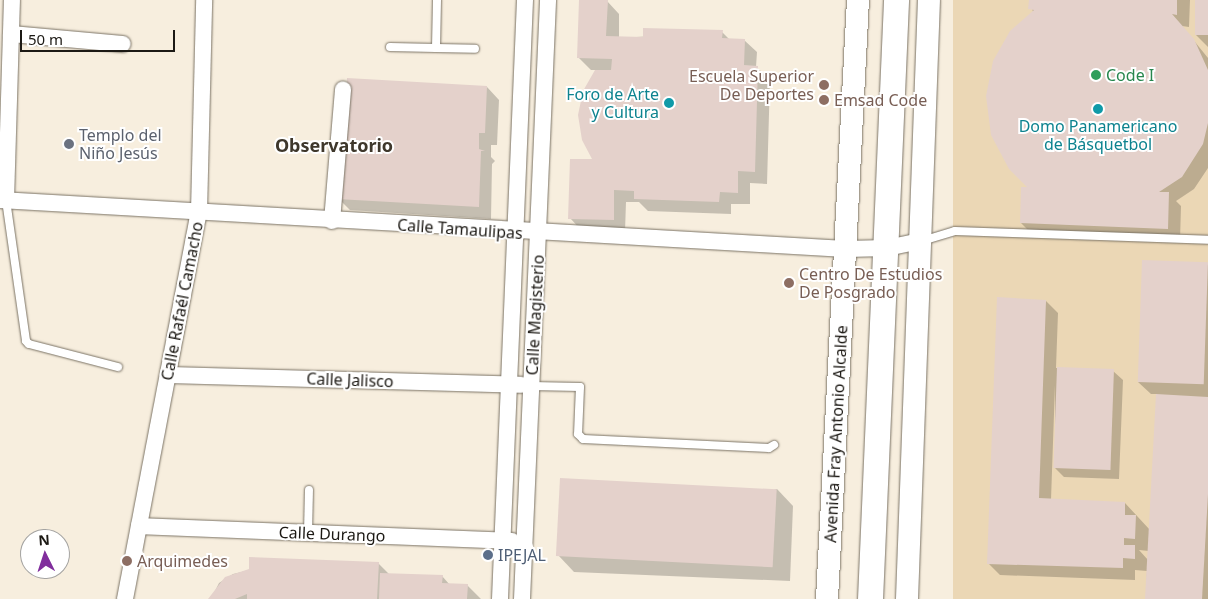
<!DOCTYPE html>
<html>
<head>
<meta charset="utf-8">
<style>
  body { margin:0 }
  #map { position:relative; width:1208px; height:599px; overflow:hidden; background:#f7eede; font-family:"Noto Sans",sans-serif }
  div>[style] { position:absolute }
  .green>* { inset:0; background:#ebd7b5; transform-origin:0 0 }
  .shadow>* { inset:0; background:#0003 }
  .building>* { inset:0; background:#e4d1cb; transform-origin:0 0 }
  .roads { filter:drop-shadow(0 0 1px #7b7365) drop-shadow(0 0 1px #7b7365) }
  .lane>* { height:8px; margin:-4px; padding:0 4px; transform-origin:4px; border-radius:4px; background:#fff }
  .street>* { height:16px; margin:-8px; padding:0 8px; transform-origin:8px; border-radius:8px; background:#fff }
  .secondary>* { height:22px; margin:-11px; padding:0 11px; transform-origin:11px; border-radius:11px; background:#fff }
  .primary>* { height:25px; margin:-12.5px; padding:0 12.5px; transform-origin:12.5px; border-radius:12.5px; background:#fff }
  .dots>* { width:14px; height:14px; translate:-50% -50%; box-sizing:border-box; border:2px solid #fff; border-radius:50% }
  span { translate:-50% -50%; white-space:nowrap; text-align:center; line-height:1.15; -webkit-text-stroke:4px #fff; paint-order:stroke }
  .leisure-label { font-size:16px; color:#27864d }
  .left { translate:0 -50%; text-align:left }
  .education-label { font-size:16px; color:#785e54 }
  .right { translate:-100% -50%; text-align:right }
  .culture-label { font-size:16px; color:#0d838f }
  .worship-label { font-size:16px; color:#5b616d }
  .street-label { font-size:16px; color:#1c1914 }
  .service-label { font-size:16px; color:#4e5e75 }
  .neighbourhood-label { font-size:18px; color:#3e372b; font-weight:700 }
  .north { position:absolute; left:20px; top:529px; width:50px; height:50px; box-sizing:border-box; background:#fff; border:1px solid #a4a3a1; border-radius:50%; rotate:356deg; font-size:14px; font-weight:700; line-height:20px; text-align:center; color:#1c1914 }
  .north::after { content:''; display:block; margin:auto; width:18px; height:22px; background:#812e9d; clip-path:polygon(50% 0,100% 100%,50% 72%,0 100%) }
  .scale { position:absolute; left:20px; top:30px; width:155px; height:22px; box-sizing:border-box; border:2px solid #1c1914; border-top:0; padding-left:6px; font-size:15px; line-height:18px; white-space:nowrap; color:#1c1914; -webkit-text-stroke:4px #fff; paint-order:stroke }
</style>
</head>
<body>
<div id="map">
  <div class="green">
    <div style="left:953px;top:0;width:255px;height:600px"></div>
  </div>
  <div class="shadow">
    <div style="clip-path:polygon(1030px 0,1190px 0,1189px 27px,1182px 26px,1208px 58px,1208px 168px,1194px 189px,1176px 201px,1181px 206px,1180px 241px,1033px 235px,1021px 223px,1031px 188px,1033px 12px)"></div>
    <div style="clip-path:polygon(1196px 0,1208px 0,1208px 47px,1195px 34px)"></div>
    <div style="clip-path:polygon(607px 1px,619px 14px,619px 38px,722px 32px,730px 40px,744px 40px,757px 52px,756px 67px,770px 79px,767px 184px,750px 183px,750px 204px,731px 204px,731px 214px,648px 211px,639px 202px,626px 202px,625px 232px,582px 231px,570px 218px,594px 161px,584px 91px,597px 70px,591px 70px,578px 57px)"></div>
    <div style="clip-path:polygon(487px 87px,499px 100px,497px 145px,491px 145px,491px 157px,495px 161px,492px 164px,491px 219px,350px 210px,338px 198px)"></div>
    <div style="clip-path:polygon(evenodd,1208px 264px,1208px 599px,1146px 599px,1147px 571px,1135px 570px,1135px 580px,1000px 575px,988px 563px,1046px 301px,1058px 313px,1056px 368px,1113px 371px,1123px 380px,1119px 479px,1064px 477px,1055px 468px,1055px 385px,1051px 500px,1125px 503px,1150px 530px,1157px 394px,1151px 394px,1138px 382px,1208px 264px,1139px 550px,1149px 551px,1148px 560px,1139px 550px)"></div>
    <div style="clip-path:polygon(777px 489px,793px 506px,790px 581px,574px 572px,558px 555px)"></div>
    <div style="clip-path:polygon(378px 563px,389px 574px,442px 576px,450px 585px,467px 585px,481px 599px,211px 599px,219px 583px,233px 574px,250px 570px)"></div>
  </div>
  <div class="building">
    <div style="clip-path:polygon(579px 0,608px 0,606px 36px,643px 37px,643px 28px,723px 30px,722px 38px,745px 39px,744px 65px,758px 66px,755px 172px,738px 171px,738px 193px,720px 192px,719px 202px,634px 199px,634px 191px,614px 190px,614px 220px,568px 219px,570px 159px,592px 159px,582px 140px,578px 115px,583px 91px,595px 70px,611px 70px,612px 59px,577px 58px)"></div>
    <div style="clip-path:polygon(1029px 0,1177px 0,1177px 15px,1172px 14px,1194px 39px,1208px 70px,1208px 123px,1203px 144px,1182px 177px,1159px 192px,1169px 192px,1168px 229px,1020px 223px,1021px 187px,1027px 187px,1009px 169px,991px 135px,986px 96px,993px 61px,1010px 31px,1034px 10px,1028px 9px)"></div>
    <div style="left:1195px;top:0;width:13px;height:35px"></div>
    <div style="clip-path:polygon(347px 78px,487px 86px,485px 133px,479px 133px,479px 149px,485px 151px,481px 151px,479px 207px,337px 199px)"></div>
    <div style="left:1142px;top:260px;width:66px;height:122px;rotate:2deg"></div>
    <div style="clip-path:polygon(997px 297px,1046px 300px,1039px 498px,1125px 502px,1125px 515px,1136px 515px,1135px 539px,1124px 538px,1124px 545px,1135px 545px,1135px 559px,1123px 558px,1123px 568px,987px 564px)"></div>
    <div style="left:1057px;top:367px;width:57px;height:101px;rotate:2deg"></div>
    <div style="clip-path:polygon(1156px 394px,1208px 397px,1208px 494px,1202px 599px,1145px 599px)"></div>
    <div style="left:560px;top:478px;width:217px;height:78px;rotate:3deg"></div>
    <div style="clip-path:polygon(249px 557px,379px 562px,377px 599px,247px 599px,247px 594px,235px 599px,208px 599px,225px 577px,249px 569px)"></div>
    <div style="clip-path:polygon(380px 573px,443px 575px,442px 583px,468px 584px,467px 599px,379px 599px)"></div>
  </div>
  <div class="roads">
    <div class="lane">
      <div style="left:390px;top:47px;width:46px;rotate:1.2deg"></div>
      <div style="left:436px;top:48px;width:48px;rotate:-88.8deg"></div>
      <div style="left:436px;top:48px;width:39px;rotate:1deg"></div>
      <div style="left:6px;top:200px;width:142px;rotate:81.9deg"></div>
      <div style="left:26px;top:341px;width:4px;rotate:45deg"></div>
      <div style="left:29px;top:344px;width:92px;rotate:14.5deg"></div>
      <div style="left:922px;top:241px;width:34px;rotate:-17deg"></div>
      <div style="left:955px;top:231px;width:253px;rotate:2deg"></div>
      <div style="left:531px;top:386px;width:49px;rotate:1.2deg"></div>
      <div style="left:580px;top:387px;width:47px;rotate:92.4deg"></div>
      <div style="left:578px;top:434px;width:7px;rotate:45deg"></div>
      <div style="left:583px;top:439px;width:186px;rotate:2.8deg"></div>
      <div style="left:769px;top:448px;width:6px;rotate:-31deg"></div>
      <div style="left:308px;top:533px;width:43px;rotate:-88.7deg"></div>
    </div>
    <div class="street">
      <div style="left:11px;top:34px;width:112px;rotate:5.1deg"></div>
      <div style="left:0;top:200px;width:847px;rotate:3.31deg"></div>
      <div style="left:846px;top:249px;width:41px;rotate:-1.4deg"></div>
      <div style="left:887px;top:248px;width:35px;rotate:-12deg"></div>
      <div style="left:6px;top:200px;width:200px;rotate:-88.3deg"></div>
      <div style="left:332px;top:221px;width:132px;rotate:-85.2deg"></div>
      <div style="left:168px;top:375px;width:353px;rotate:1.6deg"></div>
      <div style="left:139px;top:526px;width:373px;rotate:2.3deg"></div>
      <div style="left:125px;top:599px;width:394px;rotate:-79.2deg"></div>
      <div style="left:199px;top:212px;width:212px;rotate:-88.6deg"></div>
      <div style="left:500px;top:599px;width:600px;rotate:-87.61deg"></div>
      <div style="left:522px;top:599px;width:600px;rotate:-87.51deg"></div>
    </div>
    <div class="secondary">
      <div style="left:827px;top:599px;width:600px;rotate:-87.04deg"></div>
      <div style="left:907px;top:599px;width:599px;rotate:-87.9deg"></div>
    </div>
    <div class="primary">
      <div style="left:870px;top:599px;width:600px;rotate:-87.51deg"></div>
    </div>
  </div>
  <div class="dots">
    <div style="left:1096px;top:75px;background:#2e9e5b"></div>
    <div style="left:824px;top:85px;background:#8d6e63"></div>
    <div style="left:824px;top:100px;background:#8d6e63"></div>
    <div style="left:669px;top:103px;background:#0f9aa8"></div>
    <div style="left:1098px;top:109px;background:#0f9aa8"></div>
    <div style="left:69px;top:144px;background:#6b7280"></div>
    <div style="left:789px;top:283px;background:#8d6e63"></div>
    <div style="left:488px;top:555px;background:#5c6f8a"></div>
    <div style="left:127px;top:561px;background:#8d6e63"></div>
  </div>
  <div class="leisure-label">
    <span class="left" style="left:1106px;top:75px">Code I</span>
  </div>
  <div class="education-label">
    <span class="right" style="left:814px;top:85px">Escuela Superior<br>De Deportes</span>
    <span class="left" style="left:834px;top:100px">Emsad Code</span>
    <span class="left" style="left:799px;top:283px">Centro De Estudios<br>De Posgrado</span>
    <span class="left" style="left:137px;top:561px">Arquimedes</span>
  </div>
  <div class="culture-label">
    <span class="right" style="left:659px;top:103px">Foro de Arte<br>y Cultura</span>
    <span style="left:1098px;top:135px">Domo Panamericano<br>de Básquetbol</span>
  </div>
  <div class="worship-label">
    <span class="left" style="left:79px;top:144px">Templo del<br>Niño Jesús</span>
  </div>
  <div class="street-label">
    <span style="left:460px;top:229px;rotate:4deg">Calle Tamaulipas</span>
    <span style="left:182px;top:301px;rotate:-79deg">Calle Rafaél Camacho</span>
    <span style="left:535px;top:315px;rotate:-87deg">Calle Magisterio</span>
    <span style="left:350px;top:380px;rotate:2deg">Calle Jalisco</span>
    <span style="left:836px;top:434px;rotate:-87deg">Avenida Fray Antonio Alcalde</span>
    <span style="left:332px;top:534px;rotate:2deg">Calle Durango</span>
  </div>
  <div class="service-label">
    <span class="left" style="left:498px;top:555px">IPEJAL</span>
  </div>
  <div class="neighbourhood-label">
    <span style="left:334px;top:145px">Observatorio</span>
  </div>
  <div class="north">N</div>
  <div class="scale">50 m</div>
</div>
</body>
</html>
